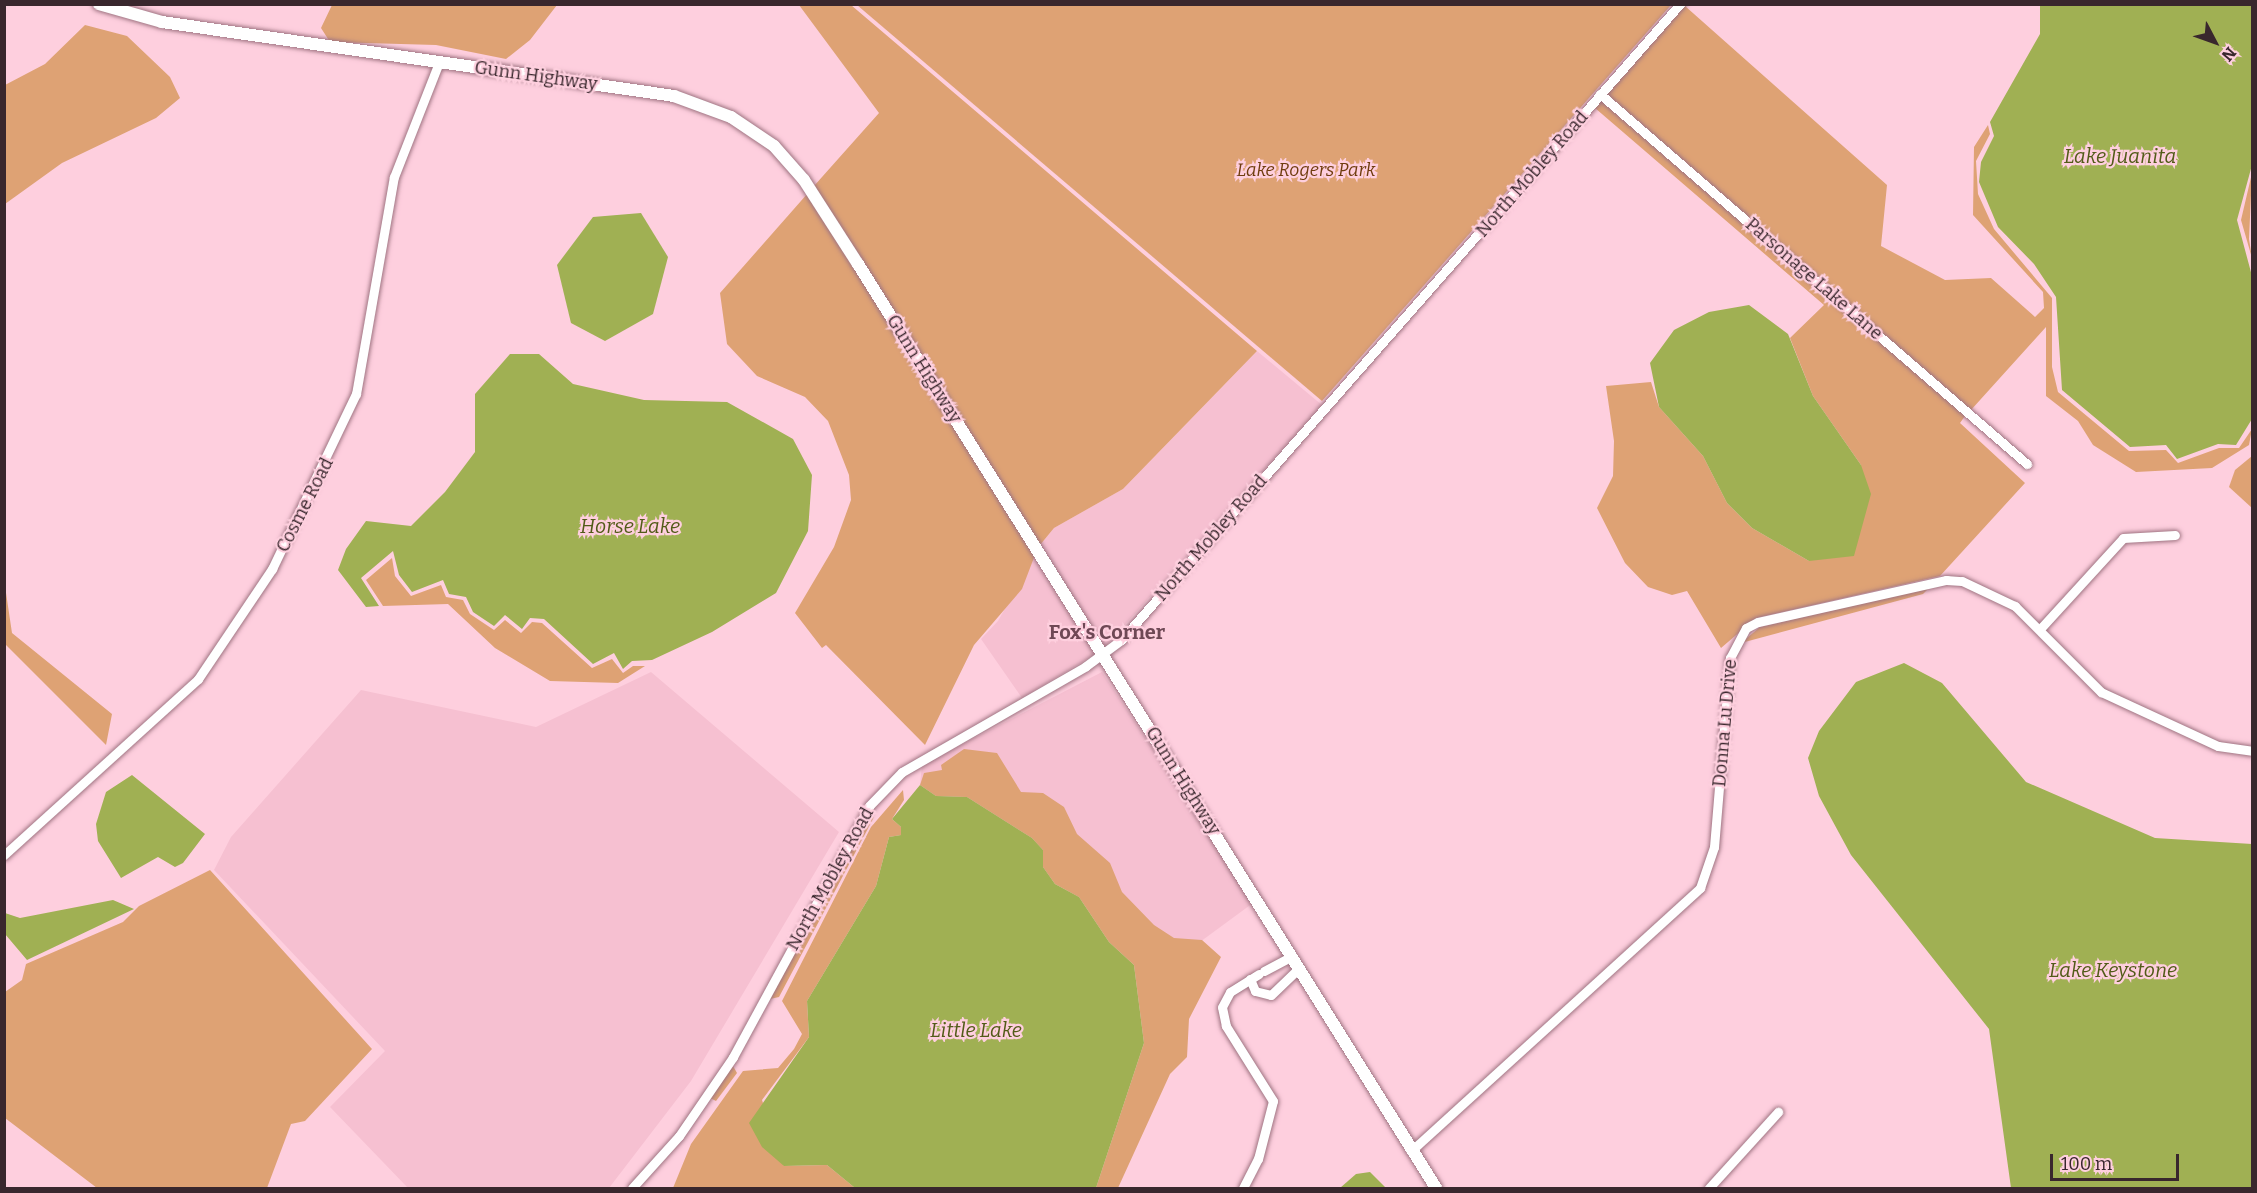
<!DOCTYPE html>
<html>
<head>
<meta charset="utf-8">
<style>
  body { margin:0 }
  #map { position:relative; width:2257px; height:1193px; overflow:hidden; background:#fecfde; font-family:Bitter,serif }
  div>[style] { position:absolute }
  .built>* { inset:0; background:#f6c0d1 }
  .green>* { inset:0; background:#dea274 }
  .water>* { inset:0; background:#a0b053 }
  .roads { filter:drop-shadow(0 0 2px #9f7482) drop-shadow(0 0 2px #9f7482) }
  .minor>* { height:9px; margin:-4.5px; padding:0 4.5px; transform-origin:4.5px; border-radius:4.5px; background:#fff }
  .major>* { height:12px; margin:-6px; padding:0 6px; transform-origin:6px; border-radius:6px; background:#fff }
  span { translate:-50% -50%; white-space:nowrap; text-align:center; line-height:1.15; -webkit-text-stroke:4.5px #fecfde; paint-order:stroke }
  .street-label { font-size:18px; color:#39272d }
  .park-label { font-size:18px; color:#6f3c0e; font-style:italic }
  .water-label { font-size:20px; color:#525b18; font-style:italic }
  .neighbourhood-label { font-size:20px; color:#6f4855; font-weight:700 }
  .frame { position:absolute; inset:0; border:6px solid #39272d; pointer-events:none }
  .north { position:absolute; left:2185px; top:12px; width:60px; height:60px; -webkit-text-stroke:4px #fecfde; paint-order:stroke; rotate:131deg; font-size:16px; font-weight:700; line-height:24px; text-align:center; color:#39272d }
  .north::after { content:''; display:block; margin:auto; width:21px; height:27px; background:#39272d; clip-path:polygon(50% 0,100% 100%,50% 72%,0 100%) }
  .scale { position:absolute; left:2050px; top:1154px; width:129px; height:27px; box-sizing:border-box; border:3px solid #39272d; border-top:0; padding-left:8px; font-size:18px; line-height:21px; white-space:nowrap; color:#39272d; -webkit-text-stroke:4px #fecfde; paint-order:stroke }
</style>
</head>
<body>
<div id="map">
  <div class="built">
    <div style="clip-path:polygon(1257px 351px,1322px 405px,1104px 648px,1040px 545px,1054px 528px,1123px 489px)"></div>
    <div style="clip-path:polygon(1035px 555px,1097px 653px,1022px 698px,981px 639px,998px 621px)"></div>
    <div style="clip-path:polygon(651px 672px,839px 832px,691px 1081px,609px 1188px,408px 1188px,330px 1107px,385px 1051px,214px 870px,231px 837px,361px 690px,536px 727px)"></div>
    <div style="clip-path:polygon(1102px 672px,1253px 903px,1170px 964px,920px 785px,922px 765px)"></div>
  </div>
  <div class="green">
    <div style="clip-path:polygon(332px 5px,557px 5px,530px 40px,506px 59px,436px 45px,330px 42px,321px 28px)"></div>
    <div style="clip-path:polygon(799px 5px,851px 5px,1257px 351px,1123px 489px,1054px 528px,1040px 545px,814px 186px,879px 113px)"></div>
    <div style="clip-path:polygon(857px 5px,1671px 5px,1322px 401px)"></div>
    <div style="clip-path:polygon(1685px 6px,1887px 185px,1881px 246px,1945px 280px,1991px 278px,2035px 317px,2044px 308px,2043px 292px,1973px 215px,1974px 147px,1988px 125px,1990px 134px,1976px 161px,1978px 194px,1994px 229px,2052px 298px,2052px 367px,2058px 392px,2129px 451px,2166px 450px,2178px 463px,2219px 448px,2239px 448px,2252px 429px,2249px 445px,2212px 468px,2136px 472px,2093px 445px,2078px 421px,2046px 396px,2046px 327px,1971px 410px,1607px 94px)"></div>
    <div style="clip-path:polygon(85px 25px,127px 36px,170px 77px,180px 98px,156px 118px,62px 163px,5px 204px,5px 85px,45px 64px)"></div>
    <div style="clip-path:polygon(1601px 101px,1965px 416px,1960px 423px,2025px 483px,1940px 576px,1756px 618px,1721px 648px,1687px 591px,1672px 595px,1648px 587px,1625px 563px,1597px 508px,1613px 476px,1614px 441px,1606px 386px,1651px 382px,1659px 407px,1703px 456px,1727px 503px,1752px 528px,1809px 561px,1861px 465px,1813px 396px,1790px 338px,1824px 305px,1595px 108px)"></div>
    <div style="clip-path:polygon(2252px 173px,2249px 239px,2252px 258px,2241px 220px)"></div>
    <div style="clip-path:polygon(808px 193px,1035px 555px,1022px 589px,974px 645px,925px 745px,826px 645px,822px 648px,795px 613px,834px 547px,851px 500px,849px 475px,828px 421px,805px 397px,757px 376px,727px 344px,720px 293px)"></div>
    <div style="clip-path:polygon(2252px 456px,2252px 508px,2229px 487px,2235px 470px)"></div>
    <div style="clip-path:polygon(392px 558px,395px 576px,411px 596px,441px 585px,446px 597px,463px 600px,470px 614px,494px 630px,505px 620px,521px 633px,532px 622px,542px 623px,592px 668px,612px 659px,623px 673px,633px 666px,645px 666px,618px 683px,550px 681px,495px 648px,448px 604px,383px 606px,366px 580px)"></div>
    <div style="clip-path:polygon(5px 586px,12px 633px,112px 714px,106px 745px,5px 644px)"></div>
    <div style="clip-path:polygon(1929px 588px,1923px 594px,1741px 643px,1760px 627px)"></div>
    <div style="clip-path:polygon(964px 749px,997px 753px,1021px 792px,1043px 793px,1064px 807px,1077px 834px,1110px 863px,1122px 892px,1154px 925px,1174px 938px,1202px 940px,1221px 957px,1189px 1019px,1187px 1057px,1170px 1074px,1118px 1188px,1096px 1188px,1144px 1043px,1134px 965px,1109px 942px,1079px 897px,1055px 884px,1043px 867px,1043px 850px,1032px 838px,967px 797px,936px 796px,920px 785px,924px 773px,942px 770px,941px 765px)"></div>
    <div style="clip-path:polygon(903px 790px,904px 800px,892px 819px,901px 827px,901px 835px,889px 837px,876px 886px,807px 1001px,809px 1037px,762px 1100px,784px 1166px,827px 1165px,855px 1188px,673px 1188px,691px 1144px,743px 1071px,778px 1068px,794px 1049px,802px 1034px,782px 1001px,871px 827px)"></div>
    <div style="clip-path:polygon(874px 817px,779px 997px,770px 999px,733px 1066px,737px 1073px,716px 1101px,710px 1098px,737px 1060px,863px 826px)"></div>
    <div style="clip-path:polygon(210px 870px,372px 1049px,305px 1121px,291px 1124px,267px 1188px,97px 1188px,5px 1118px,5px 992px,22px 980px,26px 964px,123px 922px,139px 906px)"></div>
  </div>
  <div class="water">
    <div style="clip-path:polygon(2040px 5px,2252px 5px,2252px 165px,2237px 220px,2252px 276px,2252px 419px,2236px 445px,2218px 444px,2177px 459px,2166px 445px,2130px 447px,2062px 390px,2056px 297px,2034px 264px,1998px 227px,1979px 182px,1981px 162px,1994px 136px,1990px 122px,2040px 34px)"></div>
    <div style="clip-path:polygon(641px 213px,668px 257px,653px 314px,605px 341px,571px 323px,557px 265px,593px 217px)"></div>
    <div style="clip-path:polygon(1749px 305px,1788px 334px,1813px 396px,1861px 465px,1871px 494px,1854px 556px,1809px 561px,1752px 528px,1727px 503px,1703px 456px,1659px 407px,1650px 363px,1674px 330px,1709px 312px)"></div>
    <div style="clip-path:polygon(510px 354px,539px 354px,573px 384px,644px 400px,727px 402px,793px 439px,812px 475px,808px 531px,776px 593px,712px 632px,652px 660px,632px 661px,623px 669px,614px 653px,593px 664px,544px 619px,530px 618px,522px 629px,505px 615px,494px 626px,473px 612px,466px 597px,449px 594px,443px 580px,412px 592px,399px 575px,393px 551px,361px 578px,379px 606px,366px 607px,338px 570px,346px 549px,366px 521px,411px 526px,445px 492px,475px 452px,475px 394px)"></div>
    <div style="clip-path:polygon(1904px 663px,1942px 683px,2026px 782px,2155px 838px,2252px 844px,2252px 1188px,2011px 1188px,1989px 1029px,1851px 855px,1819px 796px,1808px 758px,1819px 731px,1856px 682px)"></div>
    <div style="clip-path:polygon(132px 775px,205px 834px,183px 863px,175px 867px,158px 857px,121px 878px,98px 841px,96px 824px,106px 792px)"></div>
    <div style="clip-path:polygon(920px 785px,936px 796px,967px 797px,1032px 838px,1043px 850px,1043px 867px,1055px 884px,1079px 897px,1109px 942px,1134px 965px,1144px 1043px,1096px 1188px,855px 1188px,827px 1165px,784px 1166px,762px 1147px,749px 1123px,809px 1037px,807px 1001px,876px 886px,889px 837px,901px 835px,901px 827px,892px 819px)"></div>
    <div style="clip-path:polygon(113px 900px,134px 909px,27px 960px,5px 934px,5px 913px,20px 918px)"></div>
    <div style="clip-path:polygon(1370px 1172px,1386px 1188px,1340px 1188px,1356px 1174px)"></div>
  </div>
  <div class="roads">
    <div class="minor">
      <div style="left:1600px;top:94px;width:565px;rotate:40.91deg"></div>
      <div style="left:2040px;top:629px;width:123px;rotate:-47.6deg"></div>
      <div style="left:2123px;top:538px;width:52px;rotate:-3.3deg"></div>
      <div style="left:4px;top:855px;width:262px;rotate:-42.2deg"></div>
      <div style="left:198px;top:679px;width:133px;rotate:-56.1deg"></div>
      <div style="left:272px;top:569px;width:194px;rotate:-64.4deg"></div>
      <div style="left:356px;top:394px;width:220px;rotate:-80.1deg"></div>
      <div style="left:394px;top:177px;width:123px;rotate:-68.6deg"></div>
      <div style="left:1264px;top:971px;width:32px;rotate:-28deg"></div>
      <div style="left:1250px;top:979px;width:13px;rotate:67deg"></div>
      <div style="left:1255px;top:991px;width:16px;rotate:14deg"></div>
      <div style="left:1271px;top:995px;width:39px;rotate:-44deg"></div>
      <div style="left:1411px;top:1151px;width:391px;rotate:-42.3deg"></div>
      <div style="left:1700px;top:888px;width:43px;rotate:-71.1deg"></div>
      <div style="left:1714px;top:847px;width:190px;rotate:-85.2deg"></div>
      <div style="left:1730px;top:658px;width:34px;rotate:-62deg"></div>
      <div style="left:1746px;top:628px;width:13px;rotate:-27deg"></div>
      <div style="left:1758px;top:622px;width:193px;rotate:-12.6deg"></div>
      <div style="left:1946px;top:580px;width:16px;rotate:4deg"></div>
      <div style="left:1962px;top:581px;width:59px;rotate:25.3deg"></div>
      <div style="left:2015px;top:606px;width:122px;rotate:45deg"></div>
      <div style="left:2101px;top:692px;width:129px;rotate:24.8deg"></div>
      <div style="left:2218px;top:746px;width:34px;rotate:8deg"></div>
      <div style="left:632px;top:1188px;width:70px;rotate:-47.9deg"></div>
      <div style="left:679px;top:1136px;width:96px;rotate:-55.6deg"></div>
      <div style="left:733px;top:1057px;width:285px;rotate:-61.5deg"></div>
      <div style="left:869px;top:806px;width:47px;rotate:-45.9deg"></div>
      <div style="left:902px;top:772px;width:212px;rotate:-29.9deg"></div>
      <div style="left:1086px;top:666px;width:44px;rotate:-36.6deg"></div>
      <div style="left:1121px;top:640px;width:847px;rotate:-48.69deg"></div>
      <div style="left:1243px;top:1188px;width:33px;rotate:-63deg"></div>
      <div style="left:1258px;top:1159px;width:60px;rotate:-75.5deg"></div>
      <div style="left:1273px;top:1101px;width:89px;rotate:-122.1deg"></div>
      <div style="left:1226px;top:1026px;width:19px;rotate:-102deg"></div>
      <div style="left:1222px;top:1007px;width:17px;rotate:-62deg"></div>
      <div style="left:1230px;top:992px;width:34px;rotate:-32deg"></div>
      <div style="left:1709px;top:1188px;width:103px;rotate:-47.8deg"></div>
    </div>
    <div class="major">
      <div style="left:99px;top:4px;width:66px;rotate:15.9deg"></div>
      <div style="left:162px;top:22px;width:517px;rotate:8.22deg"></div>
      <div style="left:674px;top:96px;width:61px;rotate:20.2deg"></div>
      <div style="left:731px;top:117px;width:52px;rotate:34deg"></div>
      <div style="left:774px;top:146px;width:45px;rotate:48.6deg"></div>
      <div style="left:804px;top:180px;width:100px;rotate:57.3deg"></div>
      <div style="left:858px;top:264px;width:1090px;rotate:57.97deg"></div>
    </div>
  </div>
  <div class="street-label">
    <span style="left:536px;top:76px;rotate:8deg">Gunn Highway</span>
    <span style="left:1532px;top:174px;rotate:-49deg">North Mobley Road</span>
    <span style="left:1814px;top:279px;rotate:41deg">Parsonage Lake Lane</span>
    <span style="left:924px;top:369px;rotate:58deg">Gunn Highway</span>
    <span style="left:305px;top:505px;rotate:-63deg">Cosme Road</span>
    <span style="left:1211px;top:538px;rotate:-49deg">North Mobley Road</span>
    <span style="left:1725px;top:723px;rotate:-85deg">Donna Lu Drive</span>
    <span style="left:1183px;top:781px;rotate:58deg">Gunn Highway</span>
    <span style="left:830px;top:879px;rotate:-61deg">North Mobley Road</span>
  </div>
  <div class="park-label">
    <span style="left:1306px;top:170px">Lake Rogers Park</span>
  </div>
  <div class="water-label">
    <span style="left:2120px;top:156px">Lake Juanita</span>
    <span style="left:630px;top:526px">Horse Lake</span>
    <span style="left:2113px;top:970px">Lake Keystone</span>
    <span style="left:976px;top:1030px">Little Lake</span>
  </div>
  <div class="neighbourhood-label">
    <span style="left:1107px;top:632px">Fox's Corner</span>
  </div>
  <div class="frame"></div>
  <div class="north">N</div>
  <div class="scale">100 m</div>
</div>
</body>
</html>
